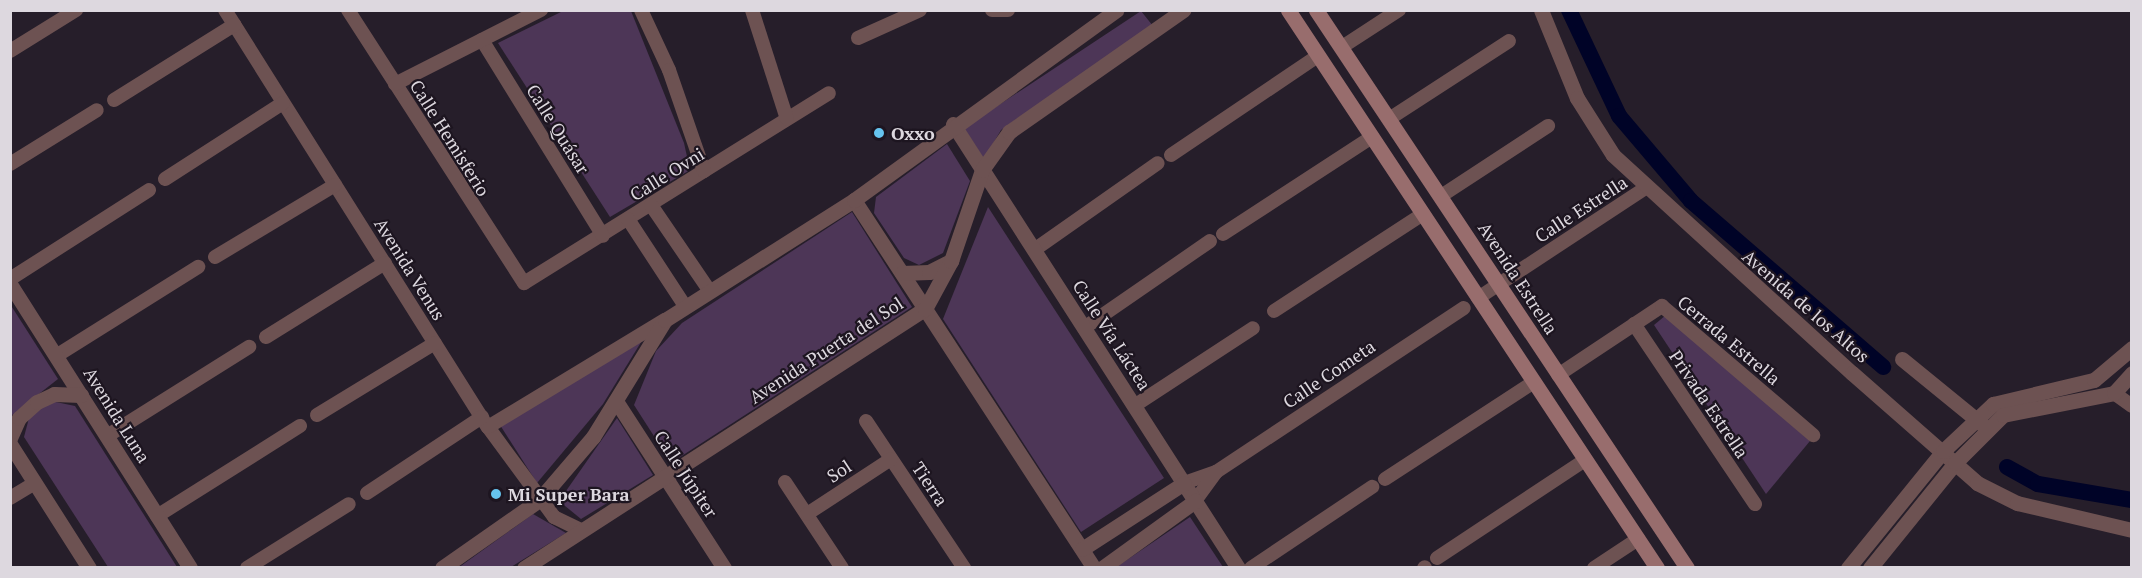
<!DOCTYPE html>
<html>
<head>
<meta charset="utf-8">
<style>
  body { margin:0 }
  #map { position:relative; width:2142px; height:578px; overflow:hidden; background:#261e2a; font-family:"PT Serif",serif }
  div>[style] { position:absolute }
  .green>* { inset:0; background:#4d3657 }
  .canal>* { height:16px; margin:-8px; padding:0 8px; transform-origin:8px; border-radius:8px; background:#000327 }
  .minor>* { height:14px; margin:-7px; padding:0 7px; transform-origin:7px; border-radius:7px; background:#6d5252 }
  .tertiary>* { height:15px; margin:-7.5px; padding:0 7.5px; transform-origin:7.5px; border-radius:7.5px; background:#6d5252 }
  .secondary>* { height:15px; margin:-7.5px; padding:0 7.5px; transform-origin:7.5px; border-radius:7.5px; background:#986d6d }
  .dots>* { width:16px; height:16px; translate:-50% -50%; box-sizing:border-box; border:3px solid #1d1520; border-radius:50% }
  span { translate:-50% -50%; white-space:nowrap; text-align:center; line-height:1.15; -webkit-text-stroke:4.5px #1d1520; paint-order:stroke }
  .street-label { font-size:18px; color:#ddd8df }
  .poi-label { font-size:18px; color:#ddd8df; font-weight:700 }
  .left { translate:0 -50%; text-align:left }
  .frame { position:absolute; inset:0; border:12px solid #ddd8df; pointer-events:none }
</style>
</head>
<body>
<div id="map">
  <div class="green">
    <div style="clip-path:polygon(563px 11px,631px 11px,684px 143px,690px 170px,610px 217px,498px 43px)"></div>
    <div style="clip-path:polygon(1141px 11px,1153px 26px,1001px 130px,984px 159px,964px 128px)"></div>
    <div style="clip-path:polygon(947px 144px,970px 181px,943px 253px,919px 265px,904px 258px,874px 213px,876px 197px)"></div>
    <div style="clip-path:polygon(988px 207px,1164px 478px,1081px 532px,943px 319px)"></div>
    <div style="clip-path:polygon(852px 212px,912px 307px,677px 459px,668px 458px,634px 405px,656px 351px,682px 323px)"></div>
    <div style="clip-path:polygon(10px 304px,58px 379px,11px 416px,10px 415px)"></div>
    <div style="clip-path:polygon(1666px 315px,1810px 441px,1766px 494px,1654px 325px)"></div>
    <div style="clip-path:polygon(643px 339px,603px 404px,537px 483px,500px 425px)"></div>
    <div style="clip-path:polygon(51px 401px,75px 406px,177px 567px,108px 567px,24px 437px,29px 418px)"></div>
    <div style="clip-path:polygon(617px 418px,653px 475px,581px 519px,559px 501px)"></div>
    <div style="clip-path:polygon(533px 514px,566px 533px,511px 567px,458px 568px)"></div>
    <div style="clip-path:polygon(1190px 517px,1223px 567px,1115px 568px)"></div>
  </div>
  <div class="canal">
    <div style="left:1569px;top:10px;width:117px;rotate:64.7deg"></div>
    <div style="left:1619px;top:116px;width:111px;rotate:49.7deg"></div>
    <div style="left:1691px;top:201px;width:254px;rotate:40.8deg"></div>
    <div style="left:2007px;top:467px;width:35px;rotate:29deg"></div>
    <div style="left:2038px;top:484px;width:95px;rotate:9.7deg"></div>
  </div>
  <div class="minor">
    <div style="left:225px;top:10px;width:493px;rotate:57.8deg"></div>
    <div style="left:488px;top:427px;width:112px;rotate:53.7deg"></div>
    <div style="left:554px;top:517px;width:30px;rotate:26deg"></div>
    <div style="left:348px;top:10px;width:325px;rotate:57.2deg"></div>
    <div style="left:524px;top:283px;width:359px;rotate:-31.9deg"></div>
    <div style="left:641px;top:10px;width:66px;rotate:65deg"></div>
    <div style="left:669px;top:70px;width:107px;rotate:70.9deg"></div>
    <div style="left:752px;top:10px;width:114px;rotate:72.2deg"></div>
    <div style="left:992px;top:10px;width:16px"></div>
    <div style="left:858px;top:38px;width:68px;rotate:-24.3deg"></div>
    <div style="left:482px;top:40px;width:230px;rotate:58.3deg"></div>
    <div style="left:1342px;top:47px;width:68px;rotate:-33deg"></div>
    <div style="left:10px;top:51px;width:78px;rotate:-31.8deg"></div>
    <div style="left:395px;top:84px;width:164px;rotate:-26.9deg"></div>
    <div style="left:114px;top:100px;width:142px;rotate:-32deg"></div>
    <div style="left:1389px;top:119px;width:143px;rotate:-33deg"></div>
    <div style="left:1171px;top:155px;width:177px;rotate:-34deg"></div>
    <div style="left:10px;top:164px;width:102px;rotate:-31.8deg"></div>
    <div style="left:165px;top:179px;width:140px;rotate:-32.8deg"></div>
    <div style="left:1441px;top:196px;width:128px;rotate:-33.2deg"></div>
    <div style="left:651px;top:205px;width:103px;rotate:55.7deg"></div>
    <div style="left:628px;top:219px;width:104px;rotate:56.8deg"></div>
    <div style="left:1223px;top:234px;width:178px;rotate:-33.1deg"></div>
    <div style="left:1034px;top:250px;width:151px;rotate:-35.1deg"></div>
    <div style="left:215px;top:257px;width:140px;rotate:-31deg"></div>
    <div style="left:10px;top:279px;width:165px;rotate:-32.6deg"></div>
    <div style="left:1478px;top:298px;width:199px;rotate:-33.3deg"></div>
    <div style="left:1274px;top:311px;width:178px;rotate:-33.1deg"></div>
    <div style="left:1634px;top:324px;width:217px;rotate:56.1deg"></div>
    <div style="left:1084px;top:328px;width:153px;rotate:-34.6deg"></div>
    <div style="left:266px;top:337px;width:140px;rotate:-31.9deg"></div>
    <div style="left:56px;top:356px;width:168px;rotate:-32.1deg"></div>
    <div style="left:1558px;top:375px;width:125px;rotate:-33.6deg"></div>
    <div style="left:1662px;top:306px;width:199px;rotate:40.5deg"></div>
    <div style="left:2114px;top:393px;width:22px;rotate:36deg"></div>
    <div style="left:1134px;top:406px;width:142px;rotate:-33.2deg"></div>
    <div style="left:317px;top:415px;width:138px;rotate:-31.4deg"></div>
    <div style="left:866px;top:421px;width:177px;rotate:56.3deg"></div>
    <div style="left:488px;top:427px;width:207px;rotate:-31.2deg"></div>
    <div style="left:107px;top:436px;width:168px;rotate:-32.1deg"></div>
    <div style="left:1385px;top:479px;width:178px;rotate:-33.1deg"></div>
    <div style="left:785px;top:482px;width:103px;rotate:56.5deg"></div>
    <div style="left:1184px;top:483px;width:34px;rotate:-19deg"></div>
    <div style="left:1216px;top:472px;width:297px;rotate:-33.5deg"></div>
    <div style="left:367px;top:493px;width:138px;rotate:-33.5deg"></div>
    <div style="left:10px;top:498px;width:29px;rotate:-31deg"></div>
    <div style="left:1195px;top:501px;width:36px;rotate:-54deg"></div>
    <div style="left:807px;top:514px;width:100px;rotate:-33.2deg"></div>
    <div style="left:157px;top:516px;width:169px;rotate:-32.2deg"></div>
    <div style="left:1437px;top:558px;width:178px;rotate:-33.5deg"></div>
    <div style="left:247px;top:568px;width:120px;rotate:-32.1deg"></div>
    <div style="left:1251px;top:568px;width:146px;rotate:-33.8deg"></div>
    <div style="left:1424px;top:568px;width:1px;rotate:-45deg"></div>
    <div style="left:1594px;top:568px;width:53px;rotate:-33.4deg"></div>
  </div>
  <div class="tertiary">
    <div style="left:1541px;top:10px;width:95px;rotate:67.8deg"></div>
    <div style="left:1577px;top:98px;width:67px;rotate:57.7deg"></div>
    <div style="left:1613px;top:155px;width:323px;rotate:42.4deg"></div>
    <div style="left:1852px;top:373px;width:167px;rotate:41.3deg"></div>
    <div style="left:1977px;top:483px;width:45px;rotate:26.6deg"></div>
    <div style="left:2017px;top:503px;width:118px;rotate:13.2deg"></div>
    <div style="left:953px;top:124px;width:528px;rotate:57.3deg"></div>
    <div style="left:854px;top:200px;width:439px;rotate:56.9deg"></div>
    <div style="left:902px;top:273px;width:27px;rotate:-2deg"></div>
    <div style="left:929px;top:272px;width:25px;rotate:-27deg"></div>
    <div style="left:10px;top:284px;width:336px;rotate:57.6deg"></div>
    <div style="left:1902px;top:359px;width:104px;rotate:39.2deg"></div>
    <div style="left:616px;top:401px;width:199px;rotate:57.1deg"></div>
    <div style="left:10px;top:438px;width:22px;rotate:-66deg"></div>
    <div style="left:19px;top:418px;width:24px;rotate:-42deg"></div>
    <div style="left:37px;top:402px;width:19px;rotate:-25deg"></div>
    <div style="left:54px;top:394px;width:27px;rotate:2deg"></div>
    <div style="left:10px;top:444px;width:147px;rotate:57.5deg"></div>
    <div style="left:1082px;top:549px;width:121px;rotate:-32.9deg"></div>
    <div style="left:442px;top:568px;width:118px;rotate:-35deg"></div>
    <div style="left:539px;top:500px;width:83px;rotate:-49.4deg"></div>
    <div style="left:593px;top:437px;width:137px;rotate:-58.4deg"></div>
    <div style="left:665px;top:320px;width:224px;rotate:-32.4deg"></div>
    <div style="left:854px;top:200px;width:324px;rotate:-35.9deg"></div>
    <div style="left:524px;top:568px;width:477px;rotate:-32.9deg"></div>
    <div style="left:925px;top:309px;width:55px;rotate:-61.6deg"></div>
    <div style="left:951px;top:261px;width:96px;rotate:-71.2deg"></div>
    <div style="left:982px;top:170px;width:47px;rotate:-54.6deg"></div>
    <div style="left:1009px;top:132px;width:213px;rotate:-35deg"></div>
    <div style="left:1102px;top:568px;width:115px;rotate:-35.8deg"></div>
    <div style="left:1848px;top:568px;width:151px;rotate:-50.9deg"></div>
    <div style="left:1943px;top:451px;width:69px;rotate:-43.2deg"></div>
    <div style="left:1993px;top:404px;width:104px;rotate:-13.4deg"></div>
    <div style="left:2094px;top:380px;width:50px;rotate:-40.1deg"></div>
    <div style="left:1870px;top:568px;width:135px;rotate:-51deg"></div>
    <div style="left:1955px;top:463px;width:68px;rotate:-45deg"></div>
    <div style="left:2003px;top:415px;width:113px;rotate:-11.2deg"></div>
    <div style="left:2114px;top:393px;width:27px;rotate:-48deg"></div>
  </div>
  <div class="secondary">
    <div style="left:1288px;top:10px;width:669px;rotate:56.52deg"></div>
    <div style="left:1316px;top:10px;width:670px;rotate:56.38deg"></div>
  </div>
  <div class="dots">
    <div style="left:879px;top:133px;background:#66c4ef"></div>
    <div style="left:496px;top:494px;background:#66c4ef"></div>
  </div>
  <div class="street-label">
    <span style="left:558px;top:129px;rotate:58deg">Calle Quásar</span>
    <span style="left:450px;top:138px;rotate:58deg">Calle Hemisferio</span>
    <span style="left:667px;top:174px;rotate:-32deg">Calle Ovni</span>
    <span style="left:1581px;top:209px;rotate:-33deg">Calle Estrella</span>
    <span style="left:410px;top:269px;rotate:58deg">Avenida Venus</span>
    <span style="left:1518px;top:278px;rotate:57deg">Avenida Estrella</span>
    <span style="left:1806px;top:306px;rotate:41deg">Avenida de los Altos</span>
    <span style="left:1112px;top:335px;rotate:57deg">Calle Vía Láctea</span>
    <span style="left:1729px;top:340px;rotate:40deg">Cerrada Estrella</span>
    <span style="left:826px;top:350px;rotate:-33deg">Avenida Puerta del Sol</span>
    <span style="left:1329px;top:374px;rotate:-34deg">Calle Cometa</span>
    <span style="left:1709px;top:404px;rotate:56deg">Privada Estrella</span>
    <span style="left:117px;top:415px;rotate:58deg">Avenida Luna</span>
    <span style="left:839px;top:471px;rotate:-33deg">Sol</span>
    <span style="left:686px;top:474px;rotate:57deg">Calle Júpiter</span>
    <span style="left:930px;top:484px;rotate:56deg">Tierra</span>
  </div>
  <div class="poi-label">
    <span class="left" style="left:891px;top:133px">Oxxo</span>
    <span class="left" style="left:508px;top:494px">Mi Super Bara</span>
  </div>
  <div class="frame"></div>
</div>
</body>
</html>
